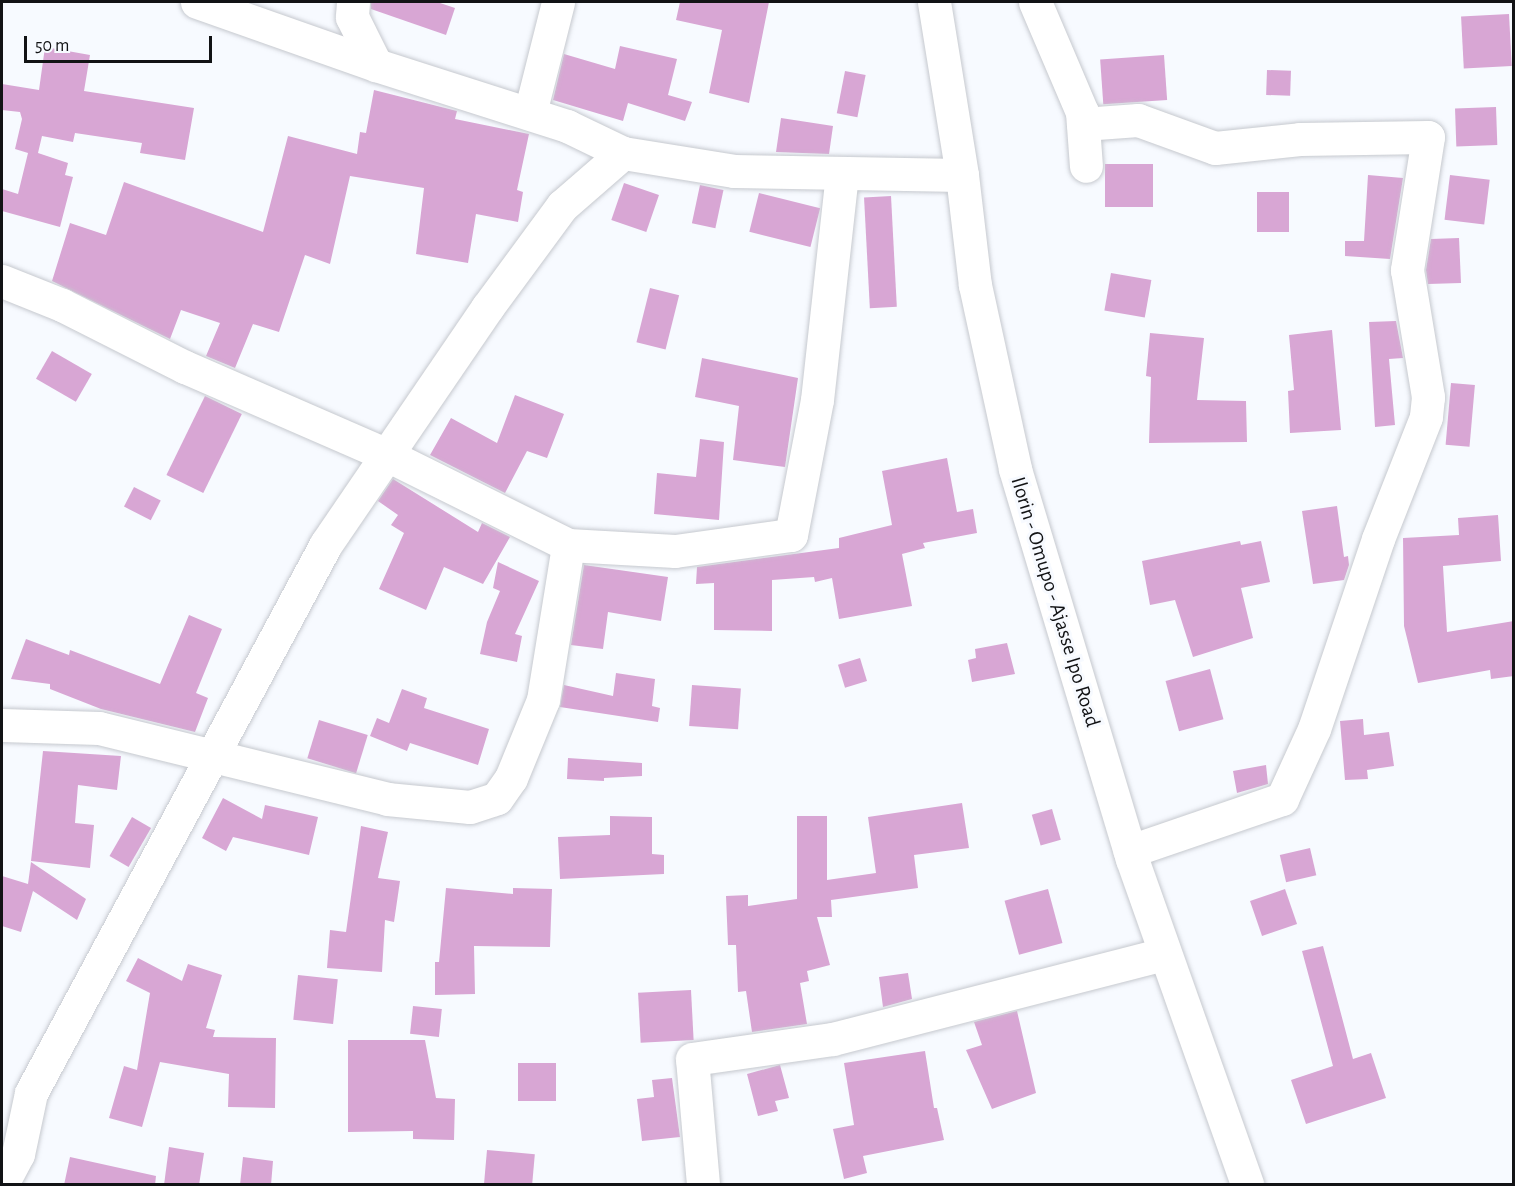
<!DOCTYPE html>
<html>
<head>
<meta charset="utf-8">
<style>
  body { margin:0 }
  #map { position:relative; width:1515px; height:1186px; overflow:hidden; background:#f7faff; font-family:"Alegreya Sans",sans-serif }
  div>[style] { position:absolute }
  .building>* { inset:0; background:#d8a6d4; transform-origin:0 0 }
  .roads { filter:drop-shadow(0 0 2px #c6c9cf) drop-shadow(0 0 2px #c6c9cf) }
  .minor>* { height:33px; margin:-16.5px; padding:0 16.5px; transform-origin:16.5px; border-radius:16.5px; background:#fff }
  .highway>* { height:33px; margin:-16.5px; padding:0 16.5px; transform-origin:16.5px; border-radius:16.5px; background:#fff }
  span { translate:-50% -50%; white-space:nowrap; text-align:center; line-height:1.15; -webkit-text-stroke:6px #f7faff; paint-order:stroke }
  .street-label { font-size:21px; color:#121315 }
  .frame { position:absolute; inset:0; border:3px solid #121315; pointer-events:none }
  .scale { position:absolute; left:24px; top:36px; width:188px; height:27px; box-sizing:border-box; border:3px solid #121315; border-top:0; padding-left:8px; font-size:18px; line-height:21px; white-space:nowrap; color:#121315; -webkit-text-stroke:4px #f7faff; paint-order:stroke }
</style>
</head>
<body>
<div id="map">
  <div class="building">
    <div style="clip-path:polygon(371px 2px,437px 2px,455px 8px,446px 35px,371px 9px)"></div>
    <div style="clip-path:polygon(680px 2px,769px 2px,749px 103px,709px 93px,722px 30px,676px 20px)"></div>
    <div style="left:1509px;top:14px;width:52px;height:48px;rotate:87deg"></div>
    <div style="clip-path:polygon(620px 46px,677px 59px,668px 95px,692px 102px,685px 121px,628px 103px,623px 121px,553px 100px,564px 54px,615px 69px)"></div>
    <div style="clip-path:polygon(45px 47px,90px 55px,84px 91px,194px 108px,185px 160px,140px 153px,142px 143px,75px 133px,73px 142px,42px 136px,38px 153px,68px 163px,65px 175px,73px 177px,60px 227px,2px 211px,2px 189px,18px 194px,28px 153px,15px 149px,22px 119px,20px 112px,2px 110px,2px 84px,39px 90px)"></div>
    <div style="left:1164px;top:55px;width:45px;height:64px;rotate:86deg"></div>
    <div style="left:1267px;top:70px;width:24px;height:25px;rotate:2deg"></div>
    <div style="left:845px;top:71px;width:21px;height:43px;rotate:11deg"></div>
    <div style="clip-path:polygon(374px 90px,457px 111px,455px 119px,529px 134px,517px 190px,523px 192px,518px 222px,476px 214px,468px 263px,416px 254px,424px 188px,350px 176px,330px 264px,305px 255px,279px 332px,253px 324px,235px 368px,206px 356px,220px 323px,181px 310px,170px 339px,52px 281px,70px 223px,106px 235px,124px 182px,263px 232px,288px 136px,357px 154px,360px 132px,366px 133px)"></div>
    <div style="left:1496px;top:107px;width:38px;height:41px;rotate:88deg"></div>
    <div style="clip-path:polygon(781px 118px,833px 126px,829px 154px,776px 152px)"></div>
    <div style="left:1105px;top:164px;width:48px;height:43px"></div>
    <div style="clip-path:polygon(1368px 175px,1403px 178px,1390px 259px,1345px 256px,1345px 241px,1364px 241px)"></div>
    <div style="left:1450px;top:175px;width:40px;height:45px;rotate:7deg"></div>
    <div style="left:624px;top:183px;width:37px;height:39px;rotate:19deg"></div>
    <div style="left:700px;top:185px;width:24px;height:39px;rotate:12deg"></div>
    <div style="left:1257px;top:192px;width:32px;height:40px"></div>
    <div style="left:759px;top:193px;width:63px;height:40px;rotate:14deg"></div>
    <div style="left:891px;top:196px;width:111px;height:27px;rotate:87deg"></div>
    <div style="clip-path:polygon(1459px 238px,1461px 283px,1428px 284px,1426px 270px,1431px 239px)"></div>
    <div style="left:1111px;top:273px;width:41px;height:38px;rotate:10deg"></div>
    <div style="left:650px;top:288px;width:30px;height:56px;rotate:14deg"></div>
    <div style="clip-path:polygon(1396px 321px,1403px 358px,1389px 359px,1395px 425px,1375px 427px,1369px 322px)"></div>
    <div style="clip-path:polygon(1332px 330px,1341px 430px,1290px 433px,1288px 391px,1294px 390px,1289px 335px)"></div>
    <div style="clip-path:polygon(1150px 333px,1204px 338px,1197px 400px,1246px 401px,1247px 442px,1149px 443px,1151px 377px,1146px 376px)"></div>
    <div style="left:52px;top:351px;width:46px;height:32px;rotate:30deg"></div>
    <div style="clip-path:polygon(702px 358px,798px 378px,785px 467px,733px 460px,739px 406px,695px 397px)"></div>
    <div style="left:1451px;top:383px;width:24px;height:62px;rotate:5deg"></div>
    <div style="clip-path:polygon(515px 395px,564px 414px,547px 458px,527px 451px,505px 493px,430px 455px,451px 418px,497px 443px)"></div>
    <div style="left:205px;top:396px;width:41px;height:88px;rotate:26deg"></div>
    <div style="clip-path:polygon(700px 439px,724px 442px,719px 520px,654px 514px,657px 473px,696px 477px)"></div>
    <div style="clip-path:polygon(947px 458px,957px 512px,973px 509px,977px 533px,923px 543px,925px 548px,902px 554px,912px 606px,839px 619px,832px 578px,815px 582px,814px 577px,772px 580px,772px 631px,714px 630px,714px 583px,696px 584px,697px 567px,839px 548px,839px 538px,892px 525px,882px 471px)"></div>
    <div style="clip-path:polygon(393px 479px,478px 532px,482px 523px,510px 537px,483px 584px,444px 567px,426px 610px,379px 589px,404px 533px,391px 525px,398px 515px,378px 501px)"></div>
    <div style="left:134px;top:487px;width:30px;height:22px;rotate:27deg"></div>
    <div style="clip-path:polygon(1337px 506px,1344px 557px,1348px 556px,1349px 565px,1344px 580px,1313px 584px,1302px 511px)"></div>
    <div style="clip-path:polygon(1498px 515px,1501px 561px,1443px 566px,1447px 632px,1514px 621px,1514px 676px,1491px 679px,1490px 670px,1418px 683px,1404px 626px,1403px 538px,1459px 535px,1458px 518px)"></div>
    <div style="clip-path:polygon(1240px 541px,1241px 545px,1261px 541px,1270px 582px,1241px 588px,1253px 638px,1193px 657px,1175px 600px,1150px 605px,1142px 561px)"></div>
    <div style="clip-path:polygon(498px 562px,539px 581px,515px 634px,522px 636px,517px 662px,480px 654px,487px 622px,500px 591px,493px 588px)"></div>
    <div style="clip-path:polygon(584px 565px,668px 577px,661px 621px,608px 612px,603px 649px,571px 645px)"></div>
    <div style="clip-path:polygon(189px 615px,222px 629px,196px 693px,208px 698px,195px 732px,101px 709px,50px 689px,50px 684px,11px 679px,26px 639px,69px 655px,70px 650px,160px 684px)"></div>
    <div style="clip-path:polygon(1007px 643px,1015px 674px,972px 682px,968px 660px,976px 658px,975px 649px)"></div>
    <div style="left:860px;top:658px;width:24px;height:23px;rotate:73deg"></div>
    <div style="left:1210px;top:669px;width:52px;height:46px;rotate:75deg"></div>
    <div style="clip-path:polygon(616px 673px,655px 679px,652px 706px,660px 708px,658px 722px,560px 707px,564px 685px,613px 696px)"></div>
    <div style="left:692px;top:685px;width:49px;height:41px;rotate:4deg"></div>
    <div style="clip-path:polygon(402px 689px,427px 698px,424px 708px,489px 729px,478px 765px,410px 743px,407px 751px,370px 736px,377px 718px,389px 723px)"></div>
    <div style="clip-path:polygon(1363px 719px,1364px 735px,1389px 732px,1394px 766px,1367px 770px,1368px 779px,1345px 780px,1340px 721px)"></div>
    <div style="left:319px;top:720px;width:51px;height:40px;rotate:17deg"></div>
    <div style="clip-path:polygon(43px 751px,121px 756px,117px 790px,78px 785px,75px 823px,94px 825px,90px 868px,31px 861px)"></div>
    <div style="clip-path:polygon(568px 758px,642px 763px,642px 776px,604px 778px,604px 781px,567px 779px)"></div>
    <div style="clip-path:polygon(1266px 765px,1268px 784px,1237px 793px,1233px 771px)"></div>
    <div style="clip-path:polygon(223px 798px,262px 819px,265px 805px,318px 817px,309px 855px,233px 837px,226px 851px,202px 838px)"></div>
    <div style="clip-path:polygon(962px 803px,969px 848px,914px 855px,918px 888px,831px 900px,832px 917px,817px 917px,830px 965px,807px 971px,809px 981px,800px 983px,807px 1024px,752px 1032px,746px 991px,738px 992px,736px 945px,728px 945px,726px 896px,748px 895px,748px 906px,797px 899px,797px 816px,827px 816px,827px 880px,876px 873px,868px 817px)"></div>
    <div style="left:1052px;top:809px;width:32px;height:21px;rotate:74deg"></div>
    <div style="clip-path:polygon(610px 816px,652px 817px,652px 854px,664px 855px,664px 874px,560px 879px,558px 837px,610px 835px)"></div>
    <div style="left:132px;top:817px;width:22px;height:45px;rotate:30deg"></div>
    <div style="clip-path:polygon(361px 826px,388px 832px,378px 878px,400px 881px,394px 922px,385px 920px,382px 972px,327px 968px,330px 930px,346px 932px)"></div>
    <div style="left:1310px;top:848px;width:28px;height:31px;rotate:77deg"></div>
    <div style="clip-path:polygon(31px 862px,86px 899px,77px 920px,33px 891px,21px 932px,2px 926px,2px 876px,28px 884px)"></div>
    <div style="clip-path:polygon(446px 888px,513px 894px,513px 888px,552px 889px,550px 947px,474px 946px,475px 994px,435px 995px,435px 962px,439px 962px)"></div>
    <div style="left:1048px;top:889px;width:56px;height:45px;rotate:75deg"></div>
    <div style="left:1285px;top:889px;width:37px;height:37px;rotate:71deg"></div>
    <div style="clip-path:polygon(1323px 946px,1353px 1059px,1371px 1053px,1386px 1098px,1306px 1124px,1291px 1080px,1333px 1066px,1302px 951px)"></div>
    <div style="clip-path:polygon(138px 958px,182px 981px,188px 964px,222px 975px,206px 1028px,215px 1030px,213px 1037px,276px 1038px,275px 1108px,228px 1107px,229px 1074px,160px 1062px,142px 1127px,109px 1118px,124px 1066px,137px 1070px,150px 993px,126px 981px)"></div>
    <div style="clip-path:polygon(908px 973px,912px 999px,883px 1007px,879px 977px)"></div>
    <div style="left:298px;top:975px;width:40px;height:45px;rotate:6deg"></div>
    <div style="left:691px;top:990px;width:50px;height:53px;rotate:87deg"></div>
    <div style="left:413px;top:1006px;width:29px;height:28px;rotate:6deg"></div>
    <div style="clip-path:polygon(1017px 1011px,1036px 1093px,992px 1109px,966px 1050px,982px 1045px,974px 1022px)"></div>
    <div style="clip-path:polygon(348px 1040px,425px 1040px,436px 1098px,455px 1099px,454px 1140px,413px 1139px,413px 1131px,348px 1132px)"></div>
    <div style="clip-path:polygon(925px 1051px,934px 1108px,937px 1108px,944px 1140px,863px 1156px,867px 1173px,844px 1179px,833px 1129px,854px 1125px,844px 1063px)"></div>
    <div style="left:518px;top:1063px;width:38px;height:38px"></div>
    <div style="clip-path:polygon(780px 1065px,789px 1098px,775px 1101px,778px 1111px,758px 1116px,747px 1074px)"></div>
    <div style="clip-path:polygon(672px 1078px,680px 1137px,642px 1141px,637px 1099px,654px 1097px,652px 1080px)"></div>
    <div style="clip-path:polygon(169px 1147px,204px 1153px,199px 1185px,164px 1185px)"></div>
    <div style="left:487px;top:1150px;width:48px;height:35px;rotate:5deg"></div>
    <div style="clip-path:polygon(70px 1157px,156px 1176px,155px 1185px,64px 1185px)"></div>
    <div style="clip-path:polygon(243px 1157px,273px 1161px,271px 1185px,240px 1185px)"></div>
  </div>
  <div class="roads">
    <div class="minor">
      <div style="left:197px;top:2px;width:190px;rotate:19.4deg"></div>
      <div style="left:376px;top:65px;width:201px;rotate:17.7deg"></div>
      <div style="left:567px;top:126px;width:62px;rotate:25.7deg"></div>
      <div style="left:353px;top:2px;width:15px;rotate:94deg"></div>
      <div style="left:352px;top:17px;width:54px;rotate:63.4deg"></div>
      <div style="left:1035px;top:2px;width:120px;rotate:66.9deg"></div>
      <div style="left:1082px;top:112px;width:54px;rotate:85.8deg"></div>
      <div style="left:530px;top:113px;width:114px;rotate:-75.8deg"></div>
      <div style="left:1083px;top:124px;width:55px;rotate:-4.2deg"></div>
      <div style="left:1138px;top:120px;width:82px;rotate:20deg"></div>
      <div style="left:1215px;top:148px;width:85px;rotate:-6deg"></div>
      <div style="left:1300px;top:139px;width:128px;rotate:-0.9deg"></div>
      <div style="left:1428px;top:137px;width:135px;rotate:99deg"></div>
      <div style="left:1407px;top:270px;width:129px;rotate:80.6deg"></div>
      <div style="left:1428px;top:397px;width:20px;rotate:96deg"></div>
      <div style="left:1426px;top:417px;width:131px;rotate:111.5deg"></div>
      <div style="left:1378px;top:539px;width:200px;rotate:108.6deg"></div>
      <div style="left:1314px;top:729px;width:77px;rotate:114.6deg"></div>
      <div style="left:1282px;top:799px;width:161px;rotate:161.1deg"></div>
      <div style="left:2px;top:281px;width:65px;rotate:21.8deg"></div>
      <div style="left:62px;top:305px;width:138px;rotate:26.8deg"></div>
      <div style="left:185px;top:367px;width:218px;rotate:23.5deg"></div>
      <div style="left:385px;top:454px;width:204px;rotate:26.4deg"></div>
      <div style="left:568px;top:545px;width:107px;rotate:3.2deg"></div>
      <div style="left:675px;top:551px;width:117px;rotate:-7.9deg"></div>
      <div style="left:791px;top:535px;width:137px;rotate:-79.1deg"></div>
      <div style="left:817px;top:400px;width:226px;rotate:-83.7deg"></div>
      <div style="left:2px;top:725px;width:97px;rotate:1.8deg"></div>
      <div style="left:99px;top:728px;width:297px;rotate:13.8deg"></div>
      <div style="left:387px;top:799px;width:83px;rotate:5.5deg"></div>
      <div style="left:470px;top:807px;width:28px;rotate:-18deg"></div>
      <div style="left:497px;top:798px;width:24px;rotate:-55deg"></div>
      <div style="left:511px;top:778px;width:84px;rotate:-67.7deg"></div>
      <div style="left:543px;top:700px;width:157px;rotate:-80.8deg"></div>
      <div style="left:2px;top:1184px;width:34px;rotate:-62deg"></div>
      <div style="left:18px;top:1154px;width:62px;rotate:-78deg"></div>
      <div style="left:31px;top:1093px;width:623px;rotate:-61.75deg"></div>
      <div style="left:326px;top:544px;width:286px;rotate:-55.7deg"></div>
      <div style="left:487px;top:308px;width:127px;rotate:-53.7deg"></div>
      <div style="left:562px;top:206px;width:81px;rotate:-41deg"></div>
      <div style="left:623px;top:153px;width:112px;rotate:9.2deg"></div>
      <div style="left:734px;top:171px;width:228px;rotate:1deg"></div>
      <div style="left:703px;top:1184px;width:125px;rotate:-95deg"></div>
      <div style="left:692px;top:1059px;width:142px;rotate:-8.1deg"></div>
      <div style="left:833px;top:1039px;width:342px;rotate:-14.4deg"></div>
    </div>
    <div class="highway">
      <div style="left:934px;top:2px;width:175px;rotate:80.8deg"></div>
      <div style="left:962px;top:175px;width:111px;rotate:83.3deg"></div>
      <div style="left:975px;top:285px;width:188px;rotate:77.7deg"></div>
      <div style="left:1015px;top:469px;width:407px;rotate:73.3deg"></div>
      <div style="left:1132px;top:859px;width:345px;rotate:70.5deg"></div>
    </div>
  </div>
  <div class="street-label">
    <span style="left:1055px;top:602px;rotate:73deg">Ilorin - Omupo - Ajasse Ipo Road</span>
  </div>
  <div class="frame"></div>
  <div class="scale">50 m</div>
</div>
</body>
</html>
